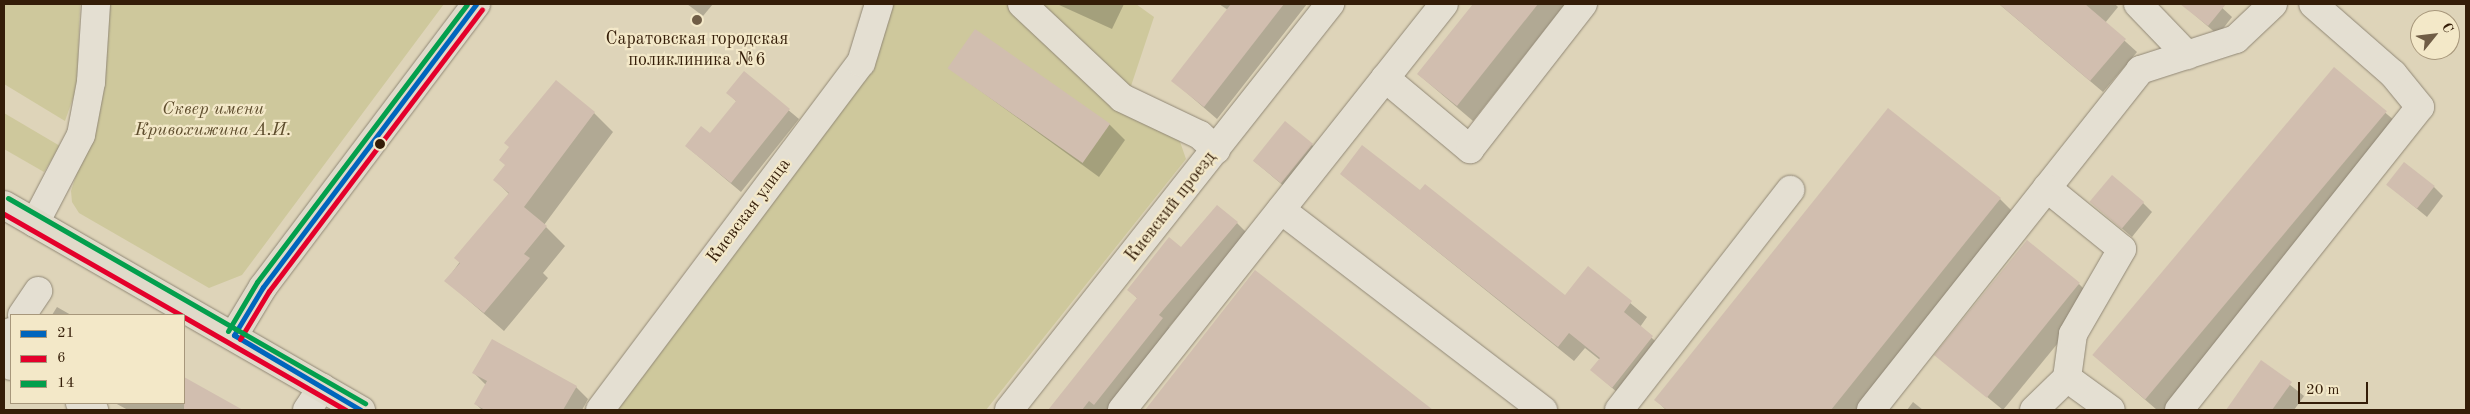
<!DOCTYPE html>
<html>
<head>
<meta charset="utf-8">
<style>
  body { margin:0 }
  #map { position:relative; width:2470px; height:414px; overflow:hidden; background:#ded4b9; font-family:"Old Standard TT",serif }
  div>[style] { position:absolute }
  .green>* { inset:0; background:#cec89c }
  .shadow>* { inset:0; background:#0003 }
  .building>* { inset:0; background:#d1beaf; transform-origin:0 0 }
  .roads { filter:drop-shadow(0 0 1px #918876) drop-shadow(0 0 1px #918876) }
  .minor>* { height:28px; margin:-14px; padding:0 14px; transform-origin:14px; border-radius:14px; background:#e4dfd2 }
  .major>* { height:28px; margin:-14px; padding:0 14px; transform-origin:14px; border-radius:14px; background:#e0daca }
  .bus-1>* { height:5px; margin:-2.5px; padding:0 2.5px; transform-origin:2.5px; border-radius:2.5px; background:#0065bd }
  .bus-2>* { height:5px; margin:-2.5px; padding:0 2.5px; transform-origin:2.5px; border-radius:2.5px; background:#e4002b }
  .bus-3>* { height:5px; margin:-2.5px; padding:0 2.5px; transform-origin:2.5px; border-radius:2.5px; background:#039f4d }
  .dots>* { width:14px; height:14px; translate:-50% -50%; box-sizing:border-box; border:2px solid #f3e8c8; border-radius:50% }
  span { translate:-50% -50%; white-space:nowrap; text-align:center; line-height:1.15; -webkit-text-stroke:4.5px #f3e8c8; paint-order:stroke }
  .poi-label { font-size:18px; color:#341d08 }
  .park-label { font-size:18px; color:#5e4d2d; font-style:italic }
  .street-label { font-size:18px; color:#341d08 }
  .frame { position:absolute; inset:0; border:5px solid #341d08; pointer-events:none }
  .legend { position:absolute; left:10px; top:314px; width:175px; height:90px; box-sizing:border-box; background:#f3e8c8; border:1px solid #a7977b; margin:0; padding:6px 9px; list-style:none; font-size:15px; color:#341d08 }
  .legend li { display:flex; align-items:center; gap:10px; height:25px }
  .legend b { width:25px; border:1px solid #a7977b }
  .north { position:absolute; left:2410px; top:10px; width:50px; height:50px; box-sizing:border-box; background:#f3e8c8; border:1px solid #a7977b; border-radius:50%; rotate:61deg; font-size:14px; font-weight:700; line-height:20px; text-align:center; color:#341d08 }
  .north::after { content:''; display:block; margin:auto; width:18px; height:22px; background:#705d46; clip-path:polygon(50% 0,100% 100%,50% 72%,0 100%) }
  .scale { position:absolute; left:2298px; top:382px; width:70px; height:22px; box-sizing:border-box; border:2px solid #341d08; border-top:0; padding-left:6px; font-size:15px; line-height:18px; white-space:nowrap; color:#341d08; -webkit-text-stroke:4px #f3e8c8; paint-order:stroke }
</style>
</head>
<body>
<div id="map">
  <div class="green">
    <div style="clip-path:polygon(4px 4px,80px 4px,77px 87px,65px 121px,4px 84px)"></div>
    <div style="clip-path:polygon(106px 4px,444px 4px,242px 275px,209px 288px,79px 213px,72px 202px,71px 191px,88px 139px)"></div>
    <div style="clip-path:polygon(894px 4px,1007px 4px,1114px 109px,1178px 136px,1186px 159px,986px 410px,613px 410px)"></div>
    <div style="clip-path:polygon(1036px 4px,1136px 4px,1154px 17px,1129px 92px)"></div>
    <div style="clip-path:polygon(4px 113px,60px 146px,44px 172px,4px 149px)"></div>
  </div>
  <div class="shadow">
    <div style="clip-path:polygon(687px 4px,713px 4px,703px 16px)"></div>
    <div style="clip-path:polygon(1057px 4px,1124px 4px,1112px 29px)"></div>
    <div style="clip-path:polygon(1219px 4px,1307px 4px,1217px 119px,1173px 81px,1228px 10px)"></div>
    <div style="clip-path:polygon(1474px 4px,1565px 4px,1473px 121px,1418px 74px)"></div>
    <div style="clip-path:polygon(1999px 4px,2115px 4px,2118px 7px,2105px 23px,2137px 52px,2103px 92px)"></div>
    <div style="clip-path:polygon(2218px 4px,2232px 17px,2218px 35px,2183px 5px)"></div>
    <div style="clip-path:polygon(949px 68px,1109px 124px,1125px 140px,1099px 177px)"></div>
    <div style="clip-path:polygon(2334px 69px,2402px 127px,2170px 410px,2157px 410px,2097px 358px)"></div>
    <div style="clip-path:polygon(744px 73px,799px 119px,741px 192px,686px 146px,711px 135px,737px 102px,728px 93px)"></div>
    <div style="clip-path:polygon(594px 113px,613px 132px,544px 225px,565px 246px,543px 273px,548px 278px,504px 331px,446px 281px,509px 194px,495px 180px)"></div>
    <div style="clip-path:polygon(1312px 145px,1321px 154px,1291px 192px,1254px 161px)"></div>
    <div style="clip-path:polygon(1341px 174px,1420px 192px,1565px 297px,1588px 268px,1647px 317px,1640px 327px,1667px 352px,1628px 402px,1592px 370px,1600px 360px,1585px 348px,1574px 361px)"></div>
    <div style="clip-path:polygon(2388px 185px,2434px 187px,2443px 196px,2427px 217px)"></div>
    <div style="clip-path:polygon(2000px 199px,2015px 214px,1858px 410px,1666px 410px,1656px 400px)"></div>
    <div style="clip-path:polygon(2091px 202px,2143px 203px,2152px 212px,2132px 237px)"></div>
    <div style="clip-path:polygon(1237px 223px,1248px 234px,1169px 327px,1173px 330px,1110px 410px,1050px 410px,1138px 299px,1129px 290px,1181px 249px)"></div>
    <div style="clip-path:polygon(1255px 272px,1431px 410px,1147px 410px)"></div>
    <div style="clip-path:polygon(2079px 284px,2094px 299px,2003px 410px,1936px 355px)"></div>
    <div style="clip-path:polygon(57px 307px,71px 315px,52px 315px)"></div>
    <div style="clip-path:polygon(2261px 362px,2304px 396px,2294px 410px,2227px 410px)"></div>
    <div style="clip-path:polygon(474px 373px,576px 387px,588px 399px,582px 410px,482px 410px,476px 404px,486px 385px)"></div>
    <div style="clip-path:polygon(184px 379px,240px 410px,128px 410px,115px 403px,184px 403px)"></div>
    <div style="clip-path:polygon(1913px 402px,1923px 410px,1907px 410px)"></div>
  </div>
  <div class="building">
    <div style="clip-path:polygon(1231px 4px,1284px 4px,1204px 107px,1171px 81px)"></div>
    <div style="clip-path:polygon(1473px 4px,1538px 4px,1457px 106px,1417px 74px)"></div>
    <div style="clip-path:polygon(1999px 4px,2085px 4px,2126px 39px,2090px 81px)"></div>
    <div style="clip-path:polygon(2180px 4px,2226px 4px,2208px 26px)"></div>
    <div style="left:975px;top:29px;width:165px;height:48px;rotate:35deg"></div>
    <div style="left:2334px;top:67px;width:69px;height:376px;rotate:40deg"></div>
    <div style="clip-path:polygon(744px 71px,790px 109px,731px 183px,685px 146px,701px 126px,710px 133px,736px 101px,726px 93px)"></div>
    <div style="clip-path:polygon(556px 80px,595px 112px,524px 207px,547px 226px,524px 254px,530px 258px,484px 313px,444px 281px,460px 263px,454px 258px,509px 193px,493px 180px,505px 165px,499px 160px,509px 147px,504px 143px)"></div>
    <div style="clip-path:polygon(1888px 108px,2001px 198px,1831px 410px,1667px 410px,1654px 400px)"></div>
    <div style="left:1285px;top:121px;width:36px;height:51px;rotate:39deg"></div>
    <div style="clip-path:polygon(1362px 145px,1420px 190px,1425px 184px,1565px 295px,1588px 266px,1632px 301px,1624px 312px,1653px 336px,1612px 388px,1590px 370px,1600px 358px,1569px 333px,1558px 347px,1340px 174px)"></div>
    <div style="left:2404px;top:162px;width:39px;height:29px;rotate:38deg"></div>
    <div style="left:2112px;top:175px;width:42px;height:35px;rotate:40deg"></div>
    <div style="clip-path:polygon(1217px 205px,1238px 222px,1159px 315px,1163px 318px,1094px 405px,1089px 401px,1082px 410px,1048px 410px,1137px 298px,1127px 290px,1169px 237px,1181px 247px)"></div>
    <div style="left:2027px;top:240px;width:68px;height:148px;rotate:39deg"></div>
    <div style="clip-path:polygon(1255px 270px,1433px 410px,1145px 410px)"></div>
    <div style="clip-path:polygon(492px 339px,577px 386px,563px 410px,485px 410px,474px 404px,487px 381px,472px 373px)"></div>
    <div style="clip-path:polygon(2261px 360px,2292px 382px,2272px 410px,2226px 410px)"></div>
    <div style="clip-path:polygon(184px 377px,243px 410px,184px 410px)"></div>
  </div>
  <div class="roads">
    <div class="minor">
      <div style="left:1022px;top:4px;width:137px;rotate:43.2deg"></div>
      <div style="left:1122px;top:98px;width:86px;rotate:25.4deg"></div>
      <div style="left:1200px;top:135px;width:22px;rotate:43deg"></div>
      <div style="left:2138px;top:4px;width:71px;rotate:46.1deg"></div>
      <div style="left:1385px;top:78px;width:111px;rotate:39.9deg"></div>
      <div style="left:1470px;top:149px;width:184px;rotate:-52.1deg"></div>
      <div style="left:1281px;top:210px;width:330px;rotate:37.4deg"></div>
      <div style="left:35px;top:223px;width:99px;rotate:-62.4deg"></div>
      <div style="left:81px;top:135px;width:54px;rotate:-79.3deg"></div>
      <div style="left:91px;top:82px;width:78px;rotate:-86.3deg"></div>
      <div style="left:22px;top:315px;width:29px;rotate:-56deg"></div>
      <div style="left:4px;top:343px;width:13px;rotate:-58deg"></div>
      <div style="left:4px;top:362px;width:8px;rotate:30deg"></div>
      <div style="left:2067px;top:378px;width:54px;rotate:36deg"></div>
      <div style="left:80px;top:403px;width:16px;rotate:27deg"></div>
      <div style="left:307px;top:410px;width:27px;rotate:-56deg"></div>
      <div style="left:600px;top:410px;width:434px;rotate:-53.1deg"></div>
      <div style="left:861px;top:63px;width:62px;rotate:-73deg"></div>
      <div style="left:1009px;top:410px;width:518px;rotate:-51.67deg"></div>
      <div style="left:1122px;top:410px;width:518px;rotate:-51.58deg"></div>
      <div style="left:1619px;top:410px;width:279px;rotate:-52.1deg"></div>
      <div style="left:1871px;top:410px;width:434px;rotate:-51.6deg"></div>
      <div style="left:2140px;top:70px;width:101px;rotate:-17.9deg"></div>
      <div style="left:2236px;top:39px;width:51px;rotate:-43.4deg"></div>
      <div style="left:2034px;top:410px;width:46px;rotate:-44.1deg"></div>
      <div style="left:2067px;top:378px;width:44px;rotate:-82.2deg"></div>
      <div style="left:2073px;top:334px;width:98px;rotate:-60deg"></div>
      <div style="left:2122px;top:249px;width:97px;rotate:-140.9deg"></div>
      <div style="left:2179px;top:410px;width:387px;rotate:-51.5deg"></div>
      <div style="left:2420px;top:107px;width:43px;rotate:-129.3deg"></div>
      <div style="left:2393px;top:74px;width:106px;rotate:-138.8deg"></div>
    </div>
    <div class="major">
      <div style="left:4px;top:205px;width:412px;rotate:29.9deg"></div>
      <div style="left:234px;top:335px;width:56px;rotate:-58.9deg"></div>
      <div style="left:263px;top:287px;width:354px;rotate:-53deg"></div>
    </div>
  </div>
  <div class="bus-1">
    <div style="left:234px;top:335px;width:56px;rotate:-58.9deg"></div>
    <div style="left:263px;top:287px;width:354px;rotate:-53deg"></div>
    <div style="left:234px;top:335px;width:147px;rotate:30.6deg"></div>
  </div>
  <div class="bus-2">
    <div style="left:4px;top:214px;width:204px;rotate:29.7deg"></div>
    <div style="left:184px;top:317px;width:187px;rotate:29.9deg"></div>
    <div style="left:240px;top:339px;width:56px;rotate:-58.9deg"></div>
    <div style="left:269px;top:291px;width:353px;rotate:-52.9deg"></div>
  </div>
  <div class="bus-3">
    <div style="left:8px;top:198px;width:412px;rotate:29.9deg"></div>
    <div style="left:228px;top:331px;width:57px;rotate:-59.4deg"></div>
    <div style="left:257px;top:282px;width:348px;rotate:-52.9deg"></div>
  </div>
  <div class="dots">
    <div style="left:697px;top:20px;background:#705d46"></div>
    <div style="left:380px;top:144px;background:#341d08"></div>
  </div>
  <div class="poi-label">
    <span style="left:697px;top:50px">Саратовская городская<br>поликлиника №6</span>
  </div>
  <div class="park-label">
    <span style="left:213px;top:120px">Сквер имени<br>Кривохижина А.И.</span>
  </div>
  <div class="street-label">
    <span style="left:1171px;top:207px;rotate:-52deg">Киевский проезд</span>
    <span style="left:749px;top:211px;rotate:-53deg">Киевская улица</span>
  </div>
  <div class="frame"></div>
  <ul class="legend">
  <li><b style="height:6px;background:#0065bd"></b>21</li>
  <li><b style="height:6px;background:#e4002b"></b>6</li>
  <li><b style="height:6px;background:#039f4d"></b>14</li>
  </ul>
  <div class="north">С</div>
  <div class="scale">20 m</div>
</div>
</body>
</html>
